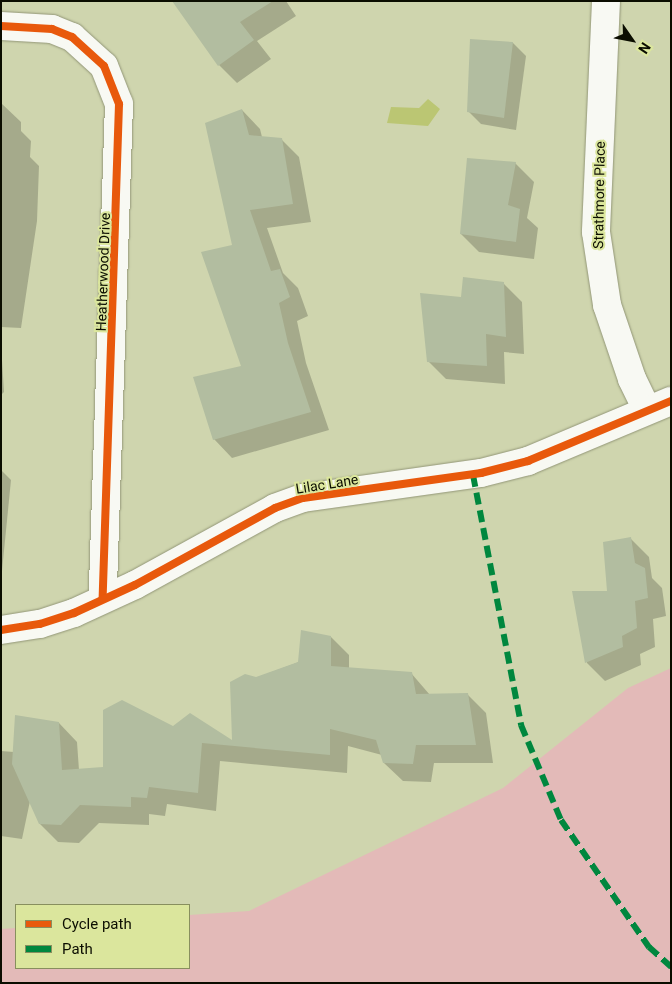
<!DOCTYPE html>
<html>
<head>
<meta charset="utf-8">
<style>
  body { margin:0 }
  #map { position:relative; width:672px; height:984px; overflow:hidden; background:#cfd5ae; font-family:Roboto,sans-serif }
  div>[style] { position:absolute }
  .green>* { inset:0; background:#e3bab8 }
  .water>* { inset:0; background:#bbc673 }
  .shadow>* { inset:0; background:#0003 }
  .building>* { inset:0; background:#b2bda0 }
  .roads { filter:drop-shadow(0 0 1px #929677) drop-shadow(0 0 1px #929677) }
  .minor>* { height:28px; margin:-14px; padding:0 14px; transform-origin:14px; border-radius:14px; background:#f8f9f3 }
  .quiet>* { height:6px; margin-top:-3px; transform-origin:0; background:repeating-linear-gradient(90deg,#00873e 0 12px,transparent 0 18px) }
  .cycleway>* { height:8px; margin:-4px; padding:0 4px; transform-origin:4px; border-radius:4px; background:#e8590c }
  span { translate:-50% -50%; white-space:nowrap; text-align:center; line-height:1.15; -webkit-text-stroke:4px #dbe69d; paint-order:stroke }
  .street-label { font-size:14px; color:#0b0d00 }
  .frame { position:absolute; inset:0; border:2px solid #0b0d00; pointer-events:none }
  .legend { position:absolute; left:15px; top:904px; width:175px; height:65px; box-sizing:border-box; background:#dbe69d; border:1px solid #888f5e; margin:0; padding:6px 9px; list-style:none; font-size:15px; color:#0b0d00 }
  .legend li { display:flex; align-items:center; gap:10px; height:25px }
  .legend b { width:25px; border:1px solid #888f5e }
  .north { position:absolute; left:607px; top:15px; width:50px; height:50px; -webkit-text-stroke:4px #dbe69d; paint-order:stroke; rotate:123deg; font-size:14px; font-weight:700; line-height:20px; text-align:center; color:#0b0d00 }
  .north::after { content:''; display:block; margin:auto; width:18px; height:22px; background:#0b0d00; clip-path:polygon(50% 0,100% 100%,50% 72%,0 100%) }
</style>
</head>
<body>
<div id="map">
  <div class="green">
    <div style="clip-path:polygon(671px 668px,671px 983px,1px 983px,1px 929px,16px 928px,16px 968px,189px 968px,189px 915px,249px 911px,503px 788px,628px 688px)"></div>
  </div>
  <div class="water">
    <div style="clip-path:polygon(428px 99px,440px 109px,428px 126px,387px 123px,391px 107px,419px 108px)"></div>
  </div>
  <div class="shadow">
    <div style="clip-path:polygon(185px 1px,286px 1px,296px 16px,257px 41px,271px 59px,237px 83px,219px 65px)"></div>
    <div style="clip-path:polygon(471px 40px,513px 43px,526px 56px,516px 130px,481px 124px,468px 111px)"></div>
    <div style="clip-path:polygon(1px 103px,21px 122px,21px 131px,31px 141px,30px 157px,39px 166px,37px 221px,21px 328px,1px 327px)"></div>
    <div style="clip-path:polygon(242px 110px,260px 129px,262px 137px,281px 139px,299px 157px,311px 222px,267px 228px,283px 273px,298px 288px,308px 316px,297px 321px,306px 363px,329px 430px,232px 458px,214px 439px,243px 367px,234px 246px)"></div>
    <div style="clip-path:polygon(515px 163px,534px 182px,527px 218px,538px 228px,534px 259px,479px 252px,461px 234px)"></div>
    <div style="clip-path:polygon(504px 284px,522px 302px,524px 354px,504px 352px,505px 384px,446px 379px,428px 361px,463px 298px)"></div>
    <div style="clip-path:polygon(1px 344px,4px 392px,1px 395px)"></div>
    <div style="clip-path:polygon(1px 470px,11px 480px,2px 571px,1px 571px)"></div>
    <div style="clip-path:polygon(631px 539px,649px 557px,652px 578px,662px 588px,666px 616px,653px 619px,655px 647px,640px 654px,641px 665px,605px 681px,587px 663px,574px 592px,609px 592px)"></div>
    <div style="clip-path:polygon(331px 637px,349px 655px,349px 669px,411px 673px,430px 695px,467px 694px,486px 713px,493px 763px,434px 763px,431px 782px,403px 781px,384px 763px,382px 755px,348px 746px,347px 773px,220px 761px,216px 811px,167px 804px,165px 816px,149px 814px,149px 825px,99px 823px,79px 843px,58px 842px,40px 824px,30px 801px,22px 839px,1px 836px,1px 751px,14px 752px,59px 723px,77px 742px,79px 770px,104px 768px,173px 728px,233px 742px,256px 678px,299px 662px)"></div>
  </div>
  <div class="building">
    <div style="clip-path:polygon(172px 1px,273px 1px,240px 22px,254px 40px,218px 66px)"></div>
    <div style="clip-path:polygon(470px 39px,513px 42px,504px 118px,467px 112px)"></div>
    <div style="clip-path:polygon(242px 109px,249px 135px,282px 138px,293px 204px,250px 210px,271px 271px,280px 269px,290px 297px,279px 303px,288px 343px,311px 412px,213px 440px,193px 377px,241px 366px,201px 252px,232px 245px,205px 123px)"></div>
    <div style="clip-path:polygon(467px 158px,516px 162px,508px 205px,520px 209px,516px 242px,460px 234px)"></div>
    <div style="clip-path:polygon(463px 277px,504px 282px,506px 337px,486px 334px,487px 366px,427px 362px,420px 293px,461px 297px)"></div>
    <div style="clip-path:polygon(631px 537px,635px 563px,645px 568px,648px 598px,635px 601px,637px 628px,622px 636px,623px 647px,585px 663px,572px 591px,607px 591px,603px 542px)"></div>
    <div style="clip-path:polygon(301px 630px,331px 636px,331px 666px,412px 672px,416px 694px,468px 693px,476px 745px,416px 745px,413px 764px,383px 763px,376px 740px,330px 729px,330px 755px,202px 743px,198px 793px,149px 787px,147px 798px,131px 797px,131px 807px,80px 805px,61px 825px,39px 824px,12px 764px,15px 715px,59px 722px,62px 770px,103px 767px,103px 710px,122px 700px,173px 726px,190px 713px,232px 740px,230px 682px,245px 674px,256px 677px,298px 662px)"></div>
  </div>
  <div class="roads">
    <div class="minor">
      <div style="left:606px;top:1px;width:231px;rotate:92.5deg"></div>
      <div style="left:596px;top:232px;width:74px;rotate:81.4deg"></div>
      <div style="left:607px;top:305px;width:78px;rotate:71.3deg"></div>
      <div style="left:632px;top:379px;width:34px;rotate:64deg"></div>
      <div style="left:1px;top:26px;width:51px;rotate:3.4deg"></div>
      <div style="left:52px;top:29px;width:22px;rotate:22deg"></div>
      <div style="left:72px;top:37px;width:43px;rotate:42.2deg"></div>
      <div style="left:104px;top:66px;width:41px;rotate:68.5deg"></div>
      <div style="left:119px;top:104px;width:495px;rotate:91.9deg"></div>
      <div style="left:1px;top:630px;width:39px;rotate:-9deg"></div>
      <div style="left:40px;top:624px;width:36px;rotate:-18deg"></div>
      <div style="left:74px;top:613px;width:67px;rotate:-24.7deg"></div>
      <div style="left:135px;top:585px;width:160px;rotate:-28.8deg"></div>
      <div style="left:275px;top:508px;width:30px;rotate:-20deg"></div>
      <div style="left:303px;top:498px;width:180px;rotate:-8deg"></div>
      <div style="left:481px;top:473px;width:49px;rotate:-14.3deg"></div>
      <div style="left:528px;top:461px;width:155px;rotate:-22.8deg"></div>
    </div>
  </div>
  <div class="quiet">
    <div style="left:473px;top:475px;width:255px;rotate:79.1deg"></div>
    <div style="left:521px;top:725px;width:103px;rotate:67.2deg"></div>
    <div style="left:561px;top:820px;width:155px;rotate:55.3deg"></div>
    <div style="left:649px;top:947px;width:30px;rotate:42deg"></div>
  </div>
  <div class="cycleway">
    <div style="left:1px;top:26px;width:51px;rotate:3.4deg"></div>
    <div style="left:52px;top:29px;width:22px;rotate:22deg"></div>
    <div style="left:72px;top:37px;width:43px;rotate:42.2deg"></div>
    <div style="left:104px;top:66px;width:41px;rotate:68.5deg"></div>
    <div style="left:119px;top:104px;width:495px;rotate:91.9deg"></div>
    <div style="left:1px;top:630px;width:39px;rotate:-9deg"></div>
    <div style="left:40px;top:624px;width:36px;rotate:-18deg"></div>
    <div style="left:74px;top:613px;width:67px;rotate:-24.7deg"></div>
    <div style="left:135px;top:585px;width:160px;rotate:-28.8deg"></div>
    <div style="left:275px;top:508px;width:30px;rotate:-20deg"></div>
    <div style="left:303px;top:498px;width:180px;rotate:-8deg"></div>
    <div style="left:481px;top:473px;width:49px;rotate:-14.3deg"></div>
    <div style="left:528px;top:461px;width:155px;rotate:-22.8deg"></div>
  </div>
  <div class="street-label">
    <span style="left:599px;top:195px;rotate:-89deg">Strathmore Place</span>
    <span style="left:103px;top:272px;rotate:-88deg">Heatherwood Drive</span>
    <span style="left:327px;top:484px;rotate:-9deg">Lilac Lane</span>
  </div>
  <div class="frame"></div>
  <ul class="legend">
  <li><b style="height:6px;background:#e8590c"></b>Cycle path</li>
  <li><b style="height:6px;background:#00873e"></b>Path</li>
  </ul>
  <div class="north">N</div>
</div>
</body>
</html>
